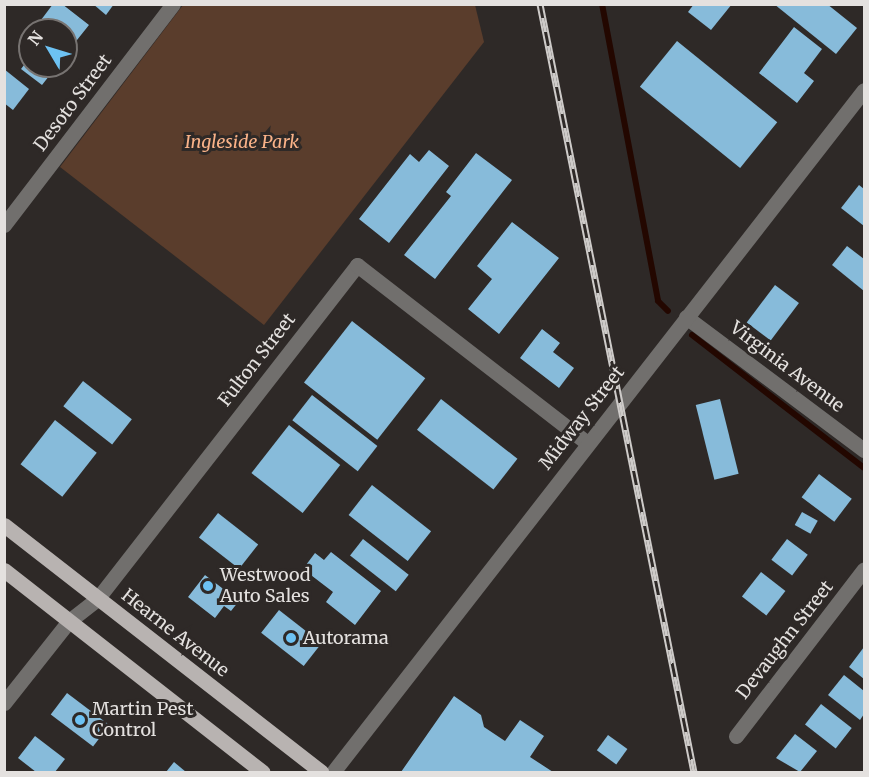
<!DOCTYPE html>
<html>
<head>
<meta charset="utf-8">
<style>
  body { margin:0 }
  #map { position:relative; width:869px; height:777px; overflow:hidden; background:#2e2927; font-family:Merriweather,serif }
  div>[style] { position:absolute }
  .green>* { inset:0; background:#5a3d2c }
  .stream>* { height:6px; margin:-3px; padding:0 3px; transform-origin:3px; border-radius:3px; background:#230700 }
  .building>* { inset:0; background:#87bbda; transform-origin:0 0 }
  .minor>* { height:15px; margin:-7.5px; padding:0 7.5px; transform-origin:7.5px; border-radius:7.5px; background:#716f6d }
  .major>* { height:15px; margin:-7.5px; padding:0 7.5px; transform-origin:7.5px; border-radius:7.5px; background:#b8b3b1 }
  .rail>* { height:7px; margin-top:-3.5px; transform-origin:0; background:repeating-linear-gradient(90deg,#2e2927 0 14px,#cecbc9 0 28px); box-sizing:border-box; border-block:2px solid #cecbc9 }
  .dots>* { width:16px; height:16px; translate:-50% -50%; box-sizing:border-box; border:3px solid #2e2927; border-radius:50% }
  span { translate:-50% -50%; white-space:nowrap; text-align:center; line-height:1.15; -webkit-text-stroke:6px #2e2927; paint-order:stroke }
  .street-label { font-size:18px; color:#e4e1df }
  .park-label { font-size:18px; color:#f9b288; font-style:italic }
  .poi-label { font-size:18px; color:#e4e1df }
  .left { translate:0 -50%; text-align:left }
  .frame { position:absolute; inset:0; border:6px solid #e4e1df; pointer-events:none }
  .north { position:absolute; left:18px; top:18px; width:60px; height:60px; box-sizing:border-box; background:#2e2927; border:2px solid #777371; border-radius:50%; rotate:308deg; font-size:16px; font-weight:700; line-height:24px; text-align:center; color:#e4e1df }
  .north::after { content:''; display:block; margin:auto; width:21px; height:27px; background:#6dc2f3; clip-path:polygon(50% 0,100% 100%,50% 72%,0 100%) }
</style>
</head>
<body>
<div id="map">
  <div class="green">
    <div style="clip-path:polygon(183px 5px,475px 5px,484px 42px,264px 325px,60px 167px)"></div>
  </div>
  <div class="stream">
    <div style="left:602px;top:4px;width:302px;rotate:79.3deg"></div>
    <div style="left:658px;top:301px;width:14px;rotate:45deg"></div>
    <div style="left:692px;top:335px;width:217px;rotate:37.7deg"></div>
  </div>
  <div class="building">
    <div style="clip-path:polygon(53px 4px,62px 4px,89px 25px,73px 45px,66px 40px,66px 30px,53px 30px,41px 20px)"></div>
    <div style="clip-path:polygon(93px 4px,114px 4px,106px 15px)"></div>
    <div style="clip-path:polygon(694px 4px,732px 4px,711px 30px,688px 12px)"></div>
    <div style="clip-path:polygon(774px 4px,827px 4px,857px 28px,836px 54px)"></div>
    <div style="clip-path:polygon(794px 27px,822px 49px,804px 73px,814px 81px,797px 103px,759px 73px)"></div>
    <div style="left:677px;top:41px;width:129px;height:59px;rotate:39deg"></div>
    <div style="clip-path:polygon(30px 57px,30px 66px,57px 66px,42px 85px,21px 69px)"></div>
    <div style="clip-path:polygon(4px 69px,29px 89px,13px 110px,4px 103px)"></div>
    <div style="clip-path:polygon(429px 150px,449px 166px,389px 243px,359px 219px,410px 154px,419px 162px)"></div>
    <div style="clip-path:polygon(476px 153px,512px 180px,435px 279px,404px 255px,451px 196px,446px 192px)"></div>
    <div style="clip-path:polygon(859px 185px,864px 189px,864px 226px,841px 208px)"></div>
    <div style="clip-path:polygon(512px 222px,559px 258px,499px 334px,468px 309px,492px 279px,477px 266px)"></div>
    <div style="clip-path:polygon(847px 246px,864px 259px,864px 291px,832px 265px)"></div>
    <div style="left:775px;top:285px;width:30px;height:47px;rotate:37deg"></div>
    <div style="left:352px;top:321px;width:93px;height:78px;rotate:38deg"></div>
    <div style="clip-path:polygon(542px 329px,560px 343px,553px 352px,574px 368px,559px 388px,520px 358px)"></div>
    <div style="left:83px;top:381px;width:62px;height:32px;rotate:38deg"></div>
    <div style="left:312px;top:395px;width:83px;height:32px;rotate:38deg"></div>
    <div style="left:441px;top:399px;width:97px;height:39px;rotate:38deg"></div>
    <div style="left:720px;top:399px;width:77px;height:25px;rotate:76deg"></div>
    <div style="left:55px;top:420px;width:53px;height:56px;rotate:38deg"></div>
    <div style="left:289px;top:425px;width:65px;height:61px;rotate:38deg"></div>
    <div style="left:819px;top:474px;width:41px;height:29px;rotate:37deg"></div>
    <div style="left:372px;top:485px;width:75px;height:38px;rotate:38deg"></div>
    <div style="left:802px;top:512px;width:18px;height:15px;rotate:29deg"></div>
    <div style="left:218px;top:513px;width:51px;height:31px;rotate:38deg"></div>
    <div style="left:363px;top:539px;width:58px;height:21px;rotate:38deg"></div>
    <div style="left:787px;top:539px;width:26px;height:26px;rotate:37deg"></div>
    <div style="clip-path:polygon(331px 552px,381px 591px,355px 625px,326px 602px,333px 592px,303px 569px,315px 553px,324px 560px)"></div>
    <div style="left:761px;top:572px;width:31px;height:31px;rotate:38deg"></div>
    <div style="clip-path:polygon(205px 575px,239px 601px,231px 611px,224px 606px,215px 618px,188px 597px)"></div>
    <div style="left:279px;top:610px;width:54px;height:29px;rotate:38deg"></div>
    <div style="clip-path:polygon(864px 647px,864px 679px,849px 667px)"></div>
    <div style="clip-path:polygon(844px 675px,864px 691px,864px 714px,860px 720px,828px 695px)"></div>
    <div style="left:67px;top:693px;width:53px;height:27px;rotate:37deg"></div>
    <div style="clip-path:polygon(454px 696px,481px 715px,484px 727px,505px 741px,520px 720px,544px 736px,530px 757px,553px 772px,401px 772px)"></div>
    <div style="left:821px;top:704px;width:39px;height:26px;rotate:38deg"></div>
    <div style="clip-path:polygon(795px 734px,817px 751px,800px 772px,776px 758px)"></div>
    <div style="left:608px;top:735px;width:24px;height:19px;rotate:36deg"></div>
    <div style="clip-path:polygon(35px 736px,65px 759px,55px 772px,36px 772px,18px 758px)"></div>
    <div style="clip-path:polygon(174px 762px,186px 772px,166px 772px)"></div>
  </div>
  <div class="minor">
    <div style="left:4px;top:225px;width:278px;rotate:-52.6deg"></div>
    <div style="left:686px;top:317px;width:222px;rotate:36.8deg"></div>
    <div style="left:4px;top:703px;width:105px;rotate:-51.6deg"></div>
    <div style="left:69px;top:621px;width:37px;rotate:-38deg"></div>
    <div style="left:98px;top:598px;width:422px;rotate:-52.1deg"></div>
    <div style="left:357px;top:265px;width:291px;rotate:37.7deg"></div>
    <div style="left:736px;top:736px;width:210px;rotate:-52.5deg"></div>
    <div style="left:333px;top:772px;width:864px;rotate:-52.1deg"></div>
  </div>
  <div class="major">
    <div style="left:4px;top:525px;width:402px;rotate:37.9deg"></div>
    <div style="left:4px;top:570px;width:328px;rotate:38deg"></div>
  </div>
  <div class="rail">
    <div style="left:540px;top:4px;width:783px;rotate:78.66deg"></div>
  </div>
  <div class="dots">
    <div style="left:208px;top:586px;background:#6dc2f3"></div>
    <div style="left:291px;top:638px;background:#6dc2f3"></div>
    <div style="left:80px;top:720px;background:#6dc2f3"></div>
  </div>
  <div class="street-label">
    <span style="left:73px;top:103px;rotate:-53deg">Desoto Street</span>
    <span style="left:257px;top:360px;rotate:-52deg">Fulton Street</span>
    <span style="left:787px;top:367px;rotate:37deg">Virginia Avenue</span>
    <span style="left:582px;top:418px;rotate:-52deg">Midway Street</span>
    <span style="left:175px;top:633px;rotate:38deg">Hearne Avenue</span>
    <span style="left:785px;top:640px;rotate:-52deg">Devaughn Street</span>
  </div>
  <div class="park-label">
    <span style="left:242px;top:142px">Ingleside Park</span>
  </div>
  <div class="poi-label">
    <span class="left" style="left:220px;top:586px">Westwood<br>Auto Sales</span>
    <span class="left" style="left:303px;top:638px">Autorama</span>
    <span class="left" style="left:92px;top:720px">Martin Pest<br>Control</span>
  </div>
  <div class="frame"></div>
  <div class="north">N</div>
</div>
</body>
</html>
